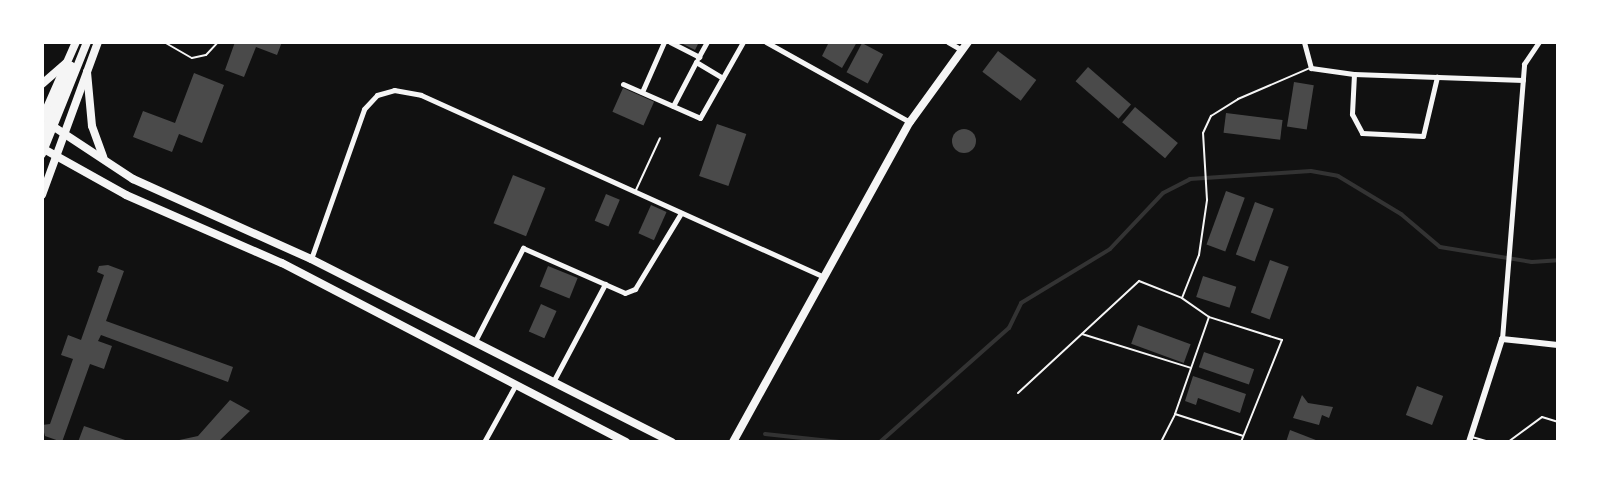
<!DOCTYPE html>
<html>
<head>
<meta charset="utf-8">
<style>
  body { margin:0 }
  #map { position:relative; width:1600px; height:484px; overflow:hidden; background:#111; font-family:"IBM Plex Sans",sans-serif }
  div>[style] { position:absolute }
  .stream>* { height:4px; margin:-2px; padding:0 2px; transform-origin:2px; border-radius:2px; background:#333 }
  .building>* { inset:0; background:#4a4a4a; transform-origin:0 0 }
  .round { border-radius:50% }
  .service>* { height:2px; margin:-1px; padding:0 1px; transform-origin:1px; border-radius:1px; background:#f5f5f5 }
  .minor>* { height:5px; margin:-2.5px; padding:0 2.5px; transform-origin:2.5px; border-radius:2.5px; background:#f5f5f5 }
  .tertiary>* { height:6px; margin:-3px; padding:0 3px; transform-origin:3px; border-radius:3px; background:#f5f5f5 }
  .secondary>* { height:8px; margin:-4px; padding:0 4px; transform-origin:4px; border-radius:4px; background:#f5f5f5 }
  .primary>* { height:8px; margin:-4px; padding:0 4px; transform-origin:4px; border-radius:4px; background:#f5f5f5 }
  .trunk>* { height:8px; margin:-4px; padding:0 4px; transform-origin:4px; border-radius:4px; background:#f5f5f5 }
  span { translate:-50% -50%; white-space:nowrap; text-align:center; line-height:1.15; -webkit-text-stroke:6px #fff; paint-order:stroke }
  .frame { position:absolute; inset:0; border:44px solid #fff; pointer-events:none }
</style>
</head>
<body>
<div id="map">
  <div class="stream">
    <div style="left:765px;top:434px;width:75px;rotate:6.1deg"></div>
    <div style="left:880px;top:442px;width:172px;rotate:-41.5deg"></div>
    <div style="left:1009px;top:328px;width:28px;rotate:-64deg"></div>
    <div style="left:1021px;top:303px;width:104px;rotate:-31.2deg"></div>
    <div style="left:1110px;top:249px;width:77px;rotate:-46.6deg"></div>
    <div style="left:1163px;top:193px;width:30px;rotate:-27deg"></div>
    <div style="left:1190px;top:179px;width:121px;rotate:-3.8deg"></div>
    <div style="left:1311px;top:171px;width:27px;rotate:10deg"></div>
    <div style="left:1338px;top:176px;width:74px;rotate:31.1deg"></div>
    <div style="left:1401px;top:214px;width:51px;rotate:40.2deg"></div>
    <div style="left:1440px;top:247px;width:93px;rotate:9.3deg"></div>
    <div style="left:1532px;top:262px;width:26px;rotate:-4deg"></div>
  </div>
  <div class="building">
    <div style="clip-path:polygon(235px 42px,282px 42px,277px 55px,256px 47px,244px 77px,225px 70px)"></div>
    <div style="clip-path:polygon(679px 42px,699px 42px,695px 50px)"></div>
    <div style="clip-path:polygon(829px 42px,857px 42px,842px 68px,822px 56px)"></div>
    <div style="left:862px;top:43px;width:24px;height:33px;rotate:28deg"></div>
    <div style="left:998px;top:51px;width:48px;height:26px;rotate:37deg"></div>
    <div style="left:1088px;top:67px;width:57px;height:19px;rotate:41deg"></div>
    <div style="clip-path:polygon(194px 73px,224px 85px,202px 143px,179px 134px,172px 152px,133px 137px,143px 111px,175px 123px)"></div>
    <div style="left:1294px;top:82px;width:20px;height:45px;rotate:9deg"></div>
    <div style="left:623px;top:88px;width:34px;height:26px;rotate:24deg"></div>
    <div style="left:1135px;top:107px;width:56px;height:20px;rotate:40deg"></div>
    <div style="left:1226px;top:113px;width:57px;height:20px;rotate:7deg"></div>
    <div style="left:717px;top:124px;width:31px;height:55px;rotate:19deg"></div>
    <div class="round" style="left:952px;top:129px;width:24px;height:24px"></div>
    <div style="left:513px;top:175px;width:35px;height:52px;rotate:22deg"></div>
    <div style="left:1226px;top:191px;width:20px;height:57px;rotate:20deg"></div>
    <div style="left:606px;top:194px;width:15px;height:29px;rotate:23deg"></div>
    <div style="left:1255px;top:202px;width:20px;height:56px;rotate:20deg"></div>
    <div style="left:651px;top:205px;width:17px;height:31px;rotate:24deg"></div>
    <div style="left:1270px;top:260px;width:20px;height:56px;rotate:20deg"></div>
    <div style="clip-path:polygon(108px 265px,124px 271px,106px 321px,233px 367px,228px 382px,101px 335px,98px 341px,112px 346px,104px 369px,90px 364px,62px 442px,45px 436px,42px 425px,50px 424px,73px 359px,61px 355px,68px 335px,81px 340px,104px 275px,97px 272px,99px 266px)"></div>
    <div style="left:548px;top:266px;width:32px;height:22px;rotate:22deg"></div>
    <div style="left:1203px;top:276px;width:35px;height:22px;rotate:18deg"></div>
    <div style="left:541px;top:304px;width:17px;height:30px;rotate:24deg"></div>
    <div style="left:1138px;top:325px;width:56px;height:20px;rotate:20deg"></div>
    <div style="left:1204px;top:352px;width:53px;height:16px;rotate:19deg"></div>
    <div style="clip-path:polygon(1193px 376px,1246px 394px,1240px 413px,1198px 398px,1196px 405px,1185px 401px)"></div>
    <div style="left:1417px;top:386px;width:28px;height:31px;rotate:21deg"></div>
    <div style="clip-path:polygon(1302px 395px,1308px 403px,1333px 407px,1329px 418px,1322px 415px,1319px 425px,1293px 418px)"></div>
    <div style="clip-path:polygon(230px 400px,250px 411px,218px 442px,170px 442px,198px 436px)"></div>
    <div style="clip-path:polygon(84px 426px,131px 442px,78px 442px)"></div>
    <div style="clip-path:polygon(1290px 430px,1321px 442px,1286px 442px)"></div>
  </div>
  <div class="service">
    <div style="left:164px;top:42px;width:32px;rotate:30deg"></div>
    <div style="left:192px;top:58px;width:14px;rotate:-12deg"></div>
    <div style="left:206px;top:55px;width:18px;rotate:-47deg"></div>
    <div style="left:636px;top:190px;width:57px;rotate:-65.2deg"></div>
    <div style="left:1082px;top:334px;width:114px;rotate:17.3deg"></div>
    <div style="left:1018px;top:393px;width:165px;rotate:-42.8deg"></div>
    <div style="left:1139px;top:281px;width:46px;rotate:21.6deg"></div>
    <div style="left:1175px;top:414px;width:103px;rotate:-70.7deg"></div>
    <div style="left:1472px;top:437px;width:19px;rotate:16deg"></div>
    <div style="left:1161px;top:442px;width:31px;rotate:-63deg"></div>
    <div style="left:1175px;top:414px;width:71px;rotate:17.9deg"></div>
    <div style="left:1241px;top:442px;width:110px;rotate:-68.1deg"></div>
    <div style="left:1282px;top:340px;width:77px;rotate:-162.5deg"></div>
    <div style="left:1209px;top:317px;width:33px;rotate:-145deg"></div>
    <div style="left:1182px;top:298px;width:46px;rotate:-68.4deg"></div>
    <div style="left:1199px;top:255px;width:56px;rotate:-81.7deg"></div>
    <div style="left:1207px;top:200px;width:67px;rotate:-93.4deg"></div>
    <div style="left:1203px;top:133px;width:19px;rotate:-65deg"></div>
    <div style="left:1211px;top:116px;width:32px;rotate:-32deg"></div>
    <div style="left:1238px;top:99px;width:78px;rotate:-23.3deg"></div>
    <div style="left:1508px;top:442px;width:42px;rotate:-36.3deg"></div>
    <div style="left:1542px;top:417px;width:17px;rotate:17deg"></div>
  </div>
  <div class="minor">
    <div style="left:670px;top:42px;width:33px;rotate:27deg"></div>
    <div style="left:766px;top:42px;width:165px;rotate:29.1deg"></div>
    <div style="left:948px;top:42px;width:16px;rotate:30deg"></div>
    <div style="left:1304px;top:42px;width:27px;rotate:75deg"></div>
    <div style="left:1311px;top:68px;width:43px;rotate:7.9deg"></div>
    <div style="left:698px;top:58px;width:18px;rotate:-61deg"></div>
    <div style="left:1437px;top:77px;width:83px;rotate:-177.9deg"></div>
    <div style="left:1354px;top:74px;width:40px;rotate:92.9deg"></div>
    <div style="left:1352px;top:114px;width:21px;rotate:62deg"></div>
    <div style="left:1362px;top:133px;width:61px;rotate:2.8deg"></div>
    <div style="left:1423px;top:136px;width:61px;rotate:-76.7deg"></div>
    <div style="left:1437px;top:77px;width:1px"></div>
    <div style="left:1438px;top:77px;width:85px;rotate:2deg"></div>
    <div style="left:623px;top:84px;width:84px;rotate:23.8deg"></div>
    <div style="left:700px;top:118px;width:87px;rotate:-60.5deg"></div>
    <div style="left:642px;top:92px;width:55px;rotate:-66.3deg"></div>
    <div style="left:673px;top:106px;width:50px;rotate:-62.4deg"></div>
    <div style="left:696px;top:62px;width:31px;rotate:31deg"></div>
    <div style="left:311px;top:259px;width:159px;rotate:-70.5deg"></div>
    <div style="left:364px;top:109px;width:19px;rotate:-47deg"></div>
    <div style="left:377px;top:95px;width:18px;rotate:-16deg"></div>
    <div style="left:394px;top:90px;width:27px;rotate:10deg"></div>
    <div style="left:421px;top:95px;width:440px;rotate:24.3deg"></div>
    <div style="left:1502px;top:339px;width:276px;rotate:-85.4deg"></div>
    <div style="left:1524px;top:64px;width:27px;rotate:-56deg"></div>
    <div style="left:475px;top:341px;width:105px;rotate:-62.7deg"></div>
    <div style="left:523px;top:248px;width:111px;rotate:23.8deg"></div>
    <div style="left:625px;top:293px;width:11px;rotate:-22deg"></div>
    <div style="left:635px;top:289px;width:89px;rotate:-58.8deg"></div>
    <div style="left:554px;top:380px;width:109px;rotate:-62deg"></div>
    <div style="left:484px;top:442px;width:66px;rotate:-61.1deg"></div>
  </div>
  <div class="tertiary">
    <div style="left:1469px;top:442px;width:108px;rotate:-72.2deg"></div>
    <div style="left:1502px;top:339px;width:56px;rotate:6.1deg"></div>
  </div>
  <div class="secondary">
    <div style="left:87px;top:72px;width:54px;rotate:84.7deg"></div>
    <div style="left:92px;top:126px;width:33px;rotate:70deg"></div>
    <div style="left:42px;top:84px;width:32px;rotate:-41deg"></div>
    <div style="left:733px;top:442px;width:366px;rotate:-61.1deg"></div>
    <div style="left:910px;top:122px;width:99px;rotate:-54.1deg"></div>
  </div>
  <div class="primary">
    <div style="left:48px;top:123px;width:102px;rotate:33.4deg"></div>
    <div style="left:133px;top:179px;width:195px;rotate:24.2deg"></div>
    <div style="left:311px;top:259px;width:405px;rotate:26.9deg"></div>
    <div style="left:42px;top:148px;width:96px;rotate:29.2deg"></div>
    <div style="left:126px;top:195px;width:170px;rotate:23.6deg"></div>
    <div style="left:282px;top:263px;width:388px;rotate:27.5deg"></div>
  </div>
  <div class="trunk">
    <div style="left:42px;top:119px;width:84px;rotate:-66.2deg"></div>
    <div style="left:42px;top:138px;width:78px;rotate:-68.1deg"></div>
    <div style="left:42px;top:154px;width:121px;rotate:-68.1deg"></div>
    <div style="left:42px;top:195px;width:163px;rotate:-69.9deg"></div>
  </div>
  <div class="frame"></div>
</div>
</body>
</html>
